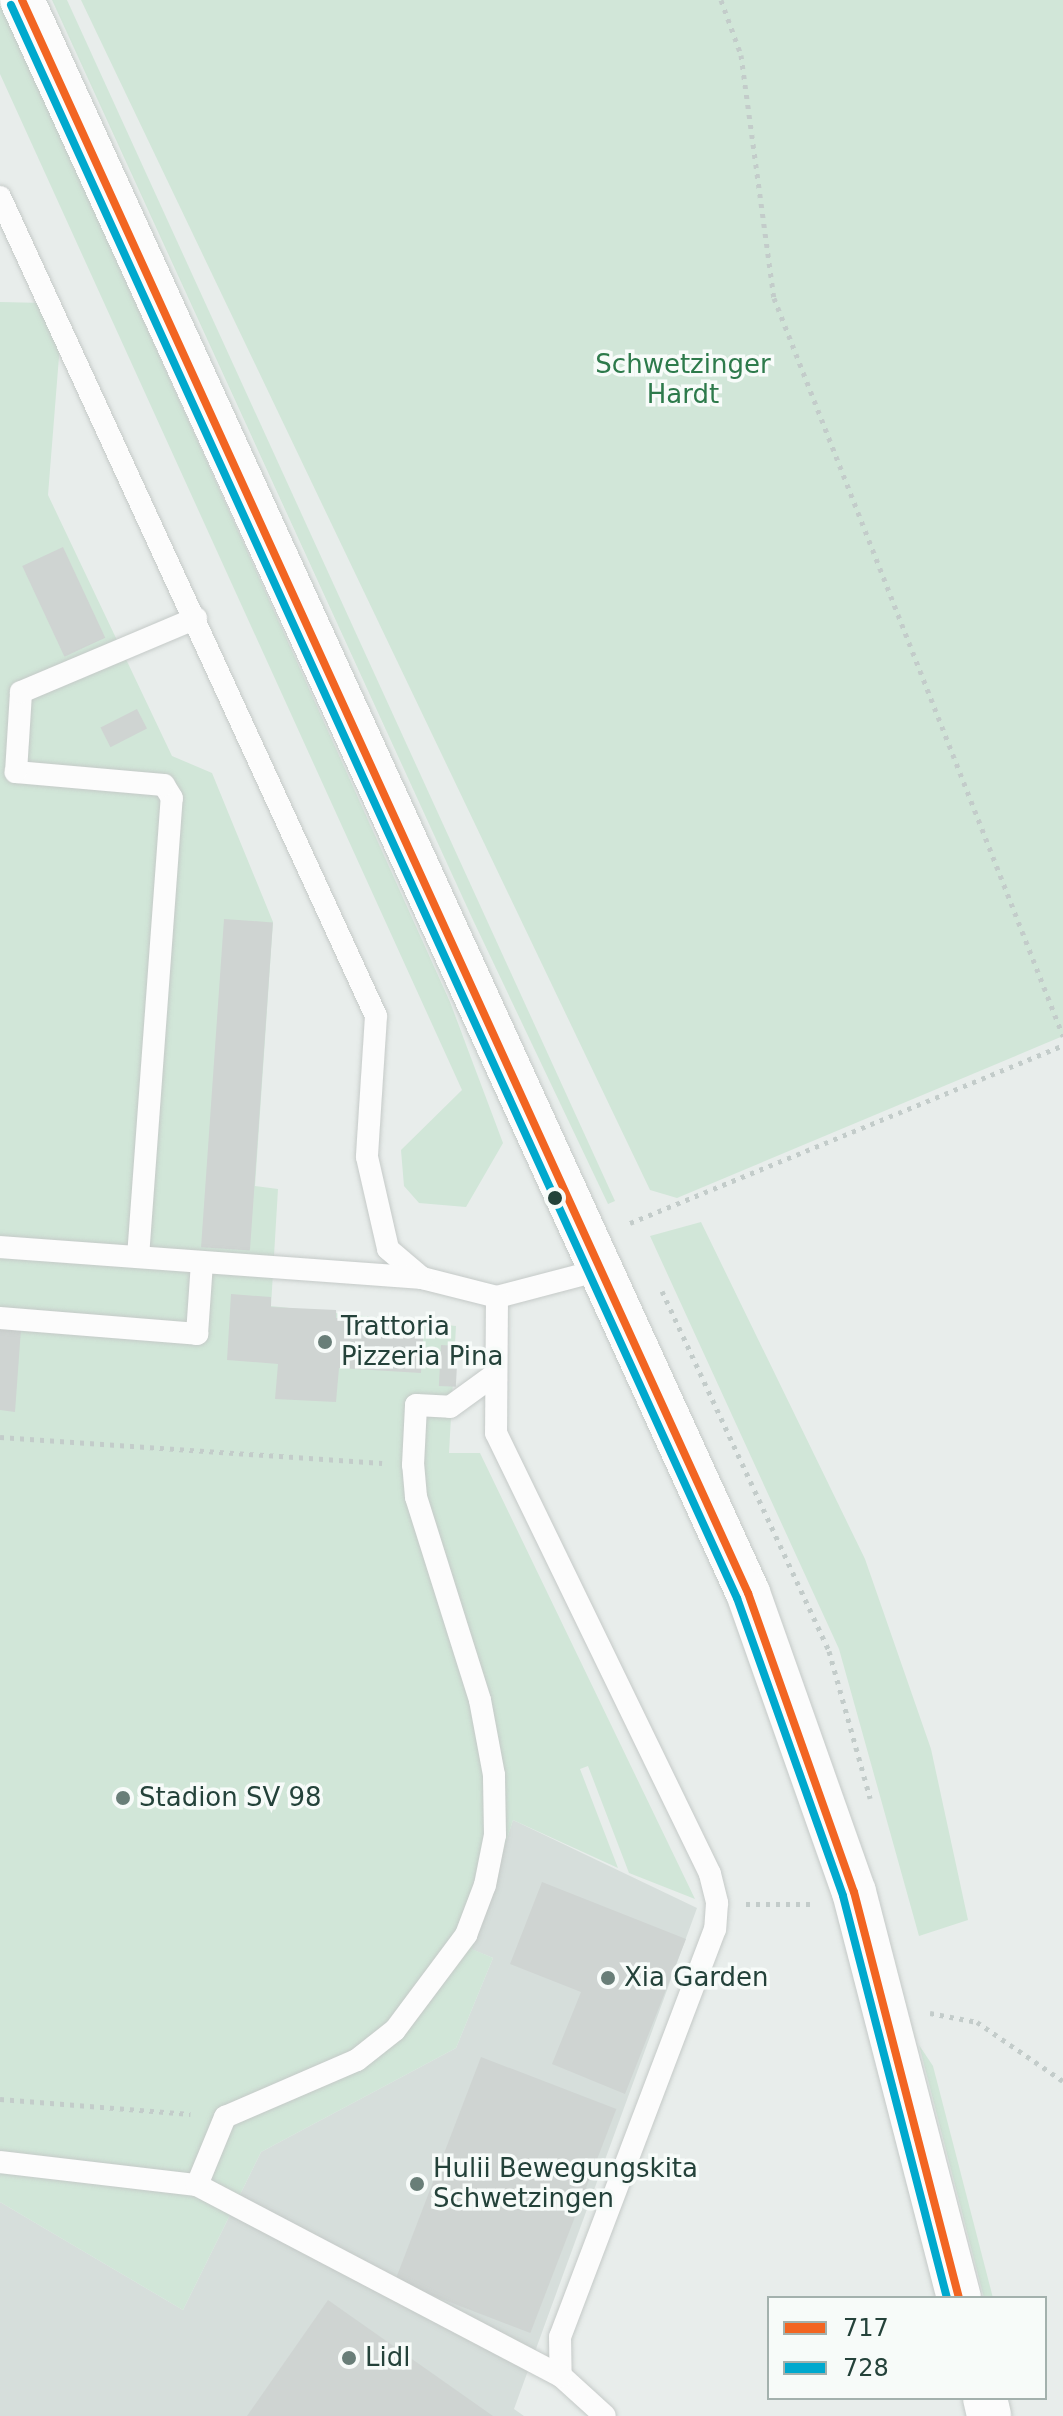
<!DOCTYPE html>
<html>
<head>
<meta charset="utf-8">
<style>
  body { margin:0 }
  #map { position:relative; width:1063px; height:2416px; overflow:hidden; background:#e8edeb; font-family:"DejaVu Sans",sans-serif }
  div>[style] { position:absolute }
  .built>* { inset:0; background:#d6dedb }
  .green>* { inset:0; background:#d1e6d8 }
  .building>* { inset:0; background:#cfd4d2; transform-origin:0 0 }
  .path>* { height:5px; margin-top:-2.5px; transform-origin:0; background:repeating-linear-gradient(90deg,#c3ccca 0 4px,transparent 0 10px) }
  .roads { filter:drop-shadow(0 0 2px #c5cac8) drop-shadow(0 0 2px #c5cac8) }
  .service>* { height:22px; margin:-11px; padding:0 11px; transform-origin:11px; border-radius:11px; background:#fcfcfc }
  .tertiary>* { height:44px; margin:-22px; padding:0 22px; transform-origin:22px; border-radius:22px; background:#fcfcfc }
  .bus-1>* { height:8px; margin:-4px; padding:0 4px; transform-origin:4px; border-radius:4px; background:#f26522 }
  .bus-2>* { height:8px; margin:-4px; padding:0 4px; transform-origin:4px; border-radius:4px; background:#00a9ce }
  .dots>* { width:22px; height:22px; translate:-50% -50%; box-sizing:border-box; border:4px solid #f7fbf9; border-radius:50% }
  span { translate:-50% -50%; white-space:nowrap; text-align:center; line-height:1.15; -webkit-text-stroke:7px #f7fbf9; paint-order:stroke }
  .park-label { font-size:26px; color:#2d7a4b }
  .poi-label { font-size:26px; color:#24423a }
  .left { translate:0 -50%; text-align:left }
  .legend { position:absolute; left:767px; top:2296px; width:280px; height:104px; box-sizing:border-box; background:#f7fbf9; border:2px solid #a3b1ad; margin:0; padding:10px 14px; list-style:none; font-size:24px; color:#24423a }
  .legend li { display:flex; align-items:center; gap:16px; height:40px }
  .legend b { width:40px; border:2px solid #a3b1ad }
</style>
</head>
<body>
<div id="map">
  <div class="built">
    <div style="clip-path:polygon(513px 1820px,697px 1908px,514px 2409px,524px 2416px,0 2416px,0 2202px,183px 2310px,261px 2152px,456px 2048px,493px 1958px,471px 1949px)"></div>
  </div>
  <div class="green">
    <div style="clip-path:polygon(52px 0,67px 0,615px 1201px,608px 1204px,473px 920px)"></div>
    <div style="clip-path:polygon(81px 0,1063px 0,1063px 1036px,677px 1198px,650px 1190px)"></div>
    <div style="clip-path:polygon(0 2px,450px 1002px,503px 1143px,466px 1207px,419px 1203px,404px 1186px,401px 1150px,462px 1090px,0 74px)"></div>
    <div style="clip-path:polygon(0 302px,45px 303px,60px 344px,48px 495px,172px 756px,212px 773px,273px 922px,255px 1186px,278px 1189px,271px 1306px,456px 1326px,449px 1453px,480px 1453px,695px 1899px,629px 1873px,588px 1766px,580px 1769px,618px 1868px,513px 1820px,472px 1949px,493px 1958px,456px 2048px,261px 2152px,183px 2310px,0 2202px)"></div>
    <div style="clip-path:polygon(701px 1222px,865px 1559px,931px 1749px,968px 1920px,919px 1936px,839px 1649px,650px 1236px)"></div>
    <div style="clip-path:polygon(919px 2045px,933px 2066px,993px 2298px,984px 2298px)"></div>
  </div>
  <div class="building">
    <div style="left:63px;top:547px;width:100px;height:45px;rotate:65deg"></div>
    <div style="left:137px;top:709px;width:22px;height:41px;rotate:63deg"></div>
    <div style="left:224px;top:919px;width:49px;height:329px;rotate:4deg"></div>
    <div style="clip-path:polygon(231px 1294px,271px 1297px,271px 1307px,336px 1310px,336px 1318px,424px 1323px,421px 1373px,339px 1368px,336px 1402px,275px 1399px,278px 1364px,227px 1360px)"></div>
    <div style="clip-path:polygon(0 1327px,21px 1329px,15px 1412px,0 1410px)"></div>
    <div style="left:441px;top:1345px;width:17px;height:41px;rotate:3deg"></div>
    <div style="clip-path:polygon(542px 1882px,686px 1939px,625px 2094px,552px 2064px,581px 1992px,510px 1964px)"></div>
    <div style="left:481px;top:2057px;width:145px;height:240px;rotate:21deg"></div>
    <div style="clip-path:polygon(328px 2300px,493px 2416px,247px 2416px)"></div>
  </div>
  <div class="path">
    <div style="left:721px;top:0;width:59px;rotate:70deg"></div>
    <div style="left:741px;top:55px;width:245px;rotate:82.3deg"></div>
    <div style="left:774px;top:298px;width:793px;rotate:68.61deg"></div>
    <div style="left:630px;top:1223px;width:468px;rotate:-22.3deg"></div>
    <div style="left:662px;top:1291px;width:397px;rotate:65.1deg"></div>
    <div style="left:829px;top:1651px;width:153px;rotate:74.4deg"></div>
    <div style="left:0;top:1437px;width:383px;rotate:3.9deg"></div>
    <div style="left:746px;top:1904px;width:66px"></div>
    <div style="left:930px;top:2013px;width:48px;rotate:10.8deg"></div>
    <div style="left:977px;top:2022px;width:104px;rotate:34.5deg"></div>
    <div style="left:0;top:2099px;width:191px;rotate:4.5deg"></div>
  </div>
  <div class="roads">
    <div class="service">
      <div style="left:0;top:197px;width:901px;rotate:65.34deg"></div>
      <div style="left:376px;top:1016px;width:141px;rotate:93.7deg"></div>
      <div style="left:367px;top:1157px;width:94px;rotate:77.1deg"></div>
      <div style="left:388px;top:1249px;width:45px;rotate:40.5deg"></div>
      <div style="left:422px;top:1278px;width:77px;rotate:14.2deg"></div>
      <div style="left:497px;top:1297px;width:106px;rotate:-14.7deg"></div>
      <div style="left:0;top:1247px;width:423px;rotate:4.2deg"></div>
      <div style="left:138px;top:1257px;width:460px;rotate:-85.8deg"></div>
      <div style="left:172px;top:798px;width:15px;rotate:-122deg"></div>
      <div style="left:164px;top:785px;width:149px;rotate:-175deg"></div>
      <div style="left:16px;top:772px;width:80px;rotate:-86.4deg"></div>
      <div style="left:21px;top:692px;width:190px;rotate:-22.9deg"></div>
      <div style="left:497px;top:1297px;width:136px;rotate:90.4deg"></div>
      <div style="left:496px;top:1433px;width:490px;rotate:64.1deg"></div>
      <div style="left:710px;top:1874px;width:30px;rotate:76deg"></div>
      <div style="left:717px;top:1903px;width:26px;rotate:94deg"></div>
      <div style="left:715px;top:1929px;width:436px;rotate:110.8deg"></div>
      <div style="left:560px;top:2337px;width:39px;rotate:89deg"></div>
      <div style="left:561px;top:2376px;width:59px;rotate:42.3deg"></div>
      <div style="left:0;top:1318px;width:198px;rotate:4.6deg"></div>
      <div style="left:197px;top:1334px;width:71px;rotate:-86deg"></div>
      <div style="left:0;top:2162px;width:198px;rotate:6.7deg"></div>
      <div style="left:197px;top:2185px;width:411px;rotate:27.7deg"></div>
      <div style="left:197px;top:2185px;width:74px;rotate:-67.6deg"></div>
      <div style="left:225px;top:2117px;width:144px;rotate:-23.4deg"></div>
      <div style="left:357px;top:2060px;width:48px;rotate:-38.3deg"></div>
      <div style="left:395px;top:2030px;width:119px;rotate:-53.2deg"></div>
      <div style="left:466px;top:1935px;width:53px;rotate:-69.2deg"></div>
      <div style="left:485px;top:1885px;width:51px;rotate:-78.7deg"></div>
      <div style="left:495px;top:1835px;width:60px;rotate:-91deg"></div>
      <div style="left:494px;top:1775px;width:76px;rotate:-100.6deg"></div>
      <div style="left:480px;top:1700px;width:213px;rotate:-107.5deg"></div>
      <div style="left:416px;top:1497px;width:32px;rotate:-95deg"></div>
      <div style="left:413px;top:1465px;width:60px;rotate:-87.1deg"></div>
      <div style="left:416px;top:1405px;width:34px;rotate:3deg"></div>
      <div style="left:450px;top:1407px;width:54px;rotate:-36deg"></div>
    </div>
    <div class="tertiary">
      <div style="left:22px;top:0;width:1751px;rotate:65.5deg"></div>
      <div style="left:748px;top:1593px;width:317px;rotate:70.5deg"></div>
      <div style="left:854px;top:1892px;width:419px;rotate:75.5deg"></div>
      <div style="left:985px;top:2398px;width:18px;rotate:77deg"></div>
    </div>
  </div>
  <div class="bus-1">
    <div style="left:22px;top:0;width:1751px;rotate:65.5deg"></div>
    <div style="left:748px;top:1593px;width:317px;rotate:70.5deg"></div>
    <div style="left:854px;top:1892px;width:419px;rotate:75.5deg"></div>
  </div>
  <div class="bus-2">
    <div style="left:11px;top:5px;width:1751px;rotate:65.5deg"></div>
    <div style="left:737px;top:1598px;width:316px;rotate:70.4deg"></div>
    <div style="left:843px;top:1896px;width:415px;rotate:75.5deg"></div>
  </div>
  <div class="dots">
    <div style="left:555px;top:1198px;background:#24423a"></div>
    <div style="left:325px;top:1342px;background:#697e78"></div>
    <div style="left:123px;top:1798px;background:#697e78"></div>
    <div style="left:608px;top:1978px;background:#697e78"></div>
    <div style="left:417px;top:2184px;background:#697e78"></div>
    <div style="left:349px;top:2358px;background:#697e78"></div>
  </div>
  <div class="park-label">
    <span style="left:683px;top:380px">Schwetzinger<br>Hardt</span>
  </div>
  <div class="poi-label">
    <span class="left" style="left:341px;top:1342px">Trattoria<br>Pizzeria Pina</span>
    <span class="left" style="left:139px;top:1798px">Stadion SV 98</span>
    <span class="left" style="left:624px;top:1978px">Xia Garden</span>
    <span class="left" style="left:433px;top:2184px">Hulii Bewegungskita<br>Schwetzingen</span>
    <span class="left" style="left:365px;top:2358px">Lidl</span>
  </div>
  <ul class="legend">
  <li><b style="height:10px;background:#f26522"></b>717</li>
  <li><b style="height:10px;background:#00a9ce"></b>728</li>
  </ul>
</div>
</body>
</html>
